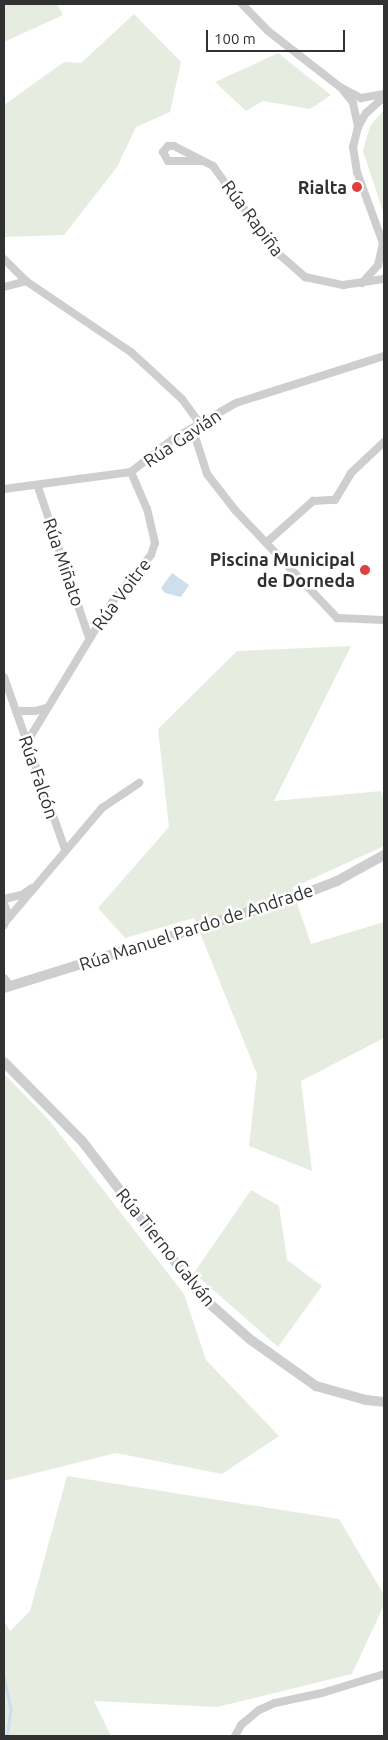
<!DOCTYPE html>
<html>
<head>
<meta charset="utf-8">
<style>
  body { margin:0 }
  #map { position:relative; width:388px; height:1740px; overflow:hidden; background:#fff; font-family:Ubuntu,sans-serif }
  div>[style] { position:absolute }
  .green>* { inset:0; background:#e6ede0 }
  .water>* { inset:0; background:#cedeec }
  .stream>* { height:2.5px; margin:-1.25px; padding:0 1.25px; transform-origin:1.25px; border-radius:1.25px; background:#cedeec }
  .minor>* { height:8px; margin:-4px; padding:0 4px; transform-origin:4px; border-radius:4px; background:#cecece }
  .tertiary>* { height:10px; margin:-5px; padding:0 5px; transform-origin:5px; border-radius:5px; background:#cecece }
  .dots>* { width:14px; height:14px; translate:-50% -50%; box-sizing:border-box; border:2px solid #fff; border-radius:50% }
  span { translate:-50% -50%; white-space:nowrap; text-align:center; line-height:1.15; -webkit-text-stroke:5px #fff; paint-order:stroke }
  .poi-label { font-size:18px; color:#313131; font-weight:700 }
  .right { translate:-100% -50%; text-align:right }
  .street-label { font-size:18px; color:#313131 }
  .frame { position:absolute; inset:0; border:5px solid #313131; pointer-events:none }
  .scale { position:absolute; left:206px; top:30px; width:139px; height:22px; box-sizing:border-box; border:2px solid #313131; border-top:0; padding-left:6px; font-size:15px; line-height:18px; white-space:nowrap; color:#313131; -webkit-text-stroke:4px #fff; paint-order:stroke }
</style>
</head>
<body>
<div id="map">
  <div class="green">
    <div style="clip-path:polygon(4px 4px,57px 4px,63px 15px,4px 42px)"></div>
    <div style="clip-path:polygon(134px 14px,181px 62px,170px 112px,136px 127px,117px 167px,64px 235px,4px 237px,4px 105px,64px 62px,81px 63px)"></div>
    <div style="clip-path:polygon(278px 53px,331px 95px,310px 109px,263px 101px,246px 111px,215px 82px)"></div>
    <div style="clip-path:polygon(384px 110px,384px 215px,363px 151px,370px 126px)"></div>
    <div style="clip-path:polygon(351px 646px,274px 801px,381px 791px,384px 803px,384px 846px,292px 888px,311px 944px,384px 922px,384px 1038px,301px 1081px,312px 1171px,249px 1146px,257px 1074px,194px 918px,125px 938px,98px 908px,169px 827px,158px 729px,237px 651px)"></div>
    <div style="clip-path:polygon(4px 1074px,48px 1119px,184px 1294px,206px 1360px,279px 1436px,222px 1474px,116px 1453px,4px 1481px)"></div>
    <div style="clip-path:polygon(251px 1190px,279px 1206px,287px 1260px,322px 1286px,278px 1347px,194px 1273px)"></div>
    <div style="clip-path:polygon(67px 1476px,339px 1519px,384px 1595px,384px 1605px,352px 1674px,217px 1707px,94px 1701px,111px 1736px,4px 1736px,4px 1620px,10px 1631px,30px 1611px)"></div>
  </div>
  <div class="water">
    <div style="clip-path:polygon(172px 573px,189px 585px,181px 597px,165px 593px,161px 588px)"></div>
  </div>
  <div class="stream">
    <div style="left:4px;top:1676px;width:34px;rotate:78deg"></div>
    <div style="left:11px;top:1709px;width:27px;rotate:98deg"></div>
  </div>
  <div class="minor">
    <div style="left:242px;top:4px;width:37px;rotate:46deg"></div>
    <div style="left:268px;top:31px;width:91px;rotate:37.9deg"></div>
    <div style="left:340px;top:87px;width:24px;rotate:28deg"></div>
    <div style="left:361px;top:98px;width:23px;rotate:-10deg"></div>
    <div style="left:343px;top:90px;width:16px;rotate:52deg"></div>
    <div style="left:353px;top:103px;width:25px;rotate:78deg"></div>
    <div style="left:384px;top:97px;width:24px;rotate:138deg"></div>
    <div style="left:366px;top:113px;width:16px;rotate:120deg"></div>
    <div style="left:358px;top:127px;width:21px;rotate:104deg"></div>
    <div style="left:353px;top:147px;width:25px;rotate:81deg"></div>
    <div style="left:357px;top:172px;width:79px;rotate:70deg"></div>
    <div style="left:174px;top:146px;width:44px;rotate:27.1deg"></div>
    <div style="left:213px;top:166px;width:102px;rotate:54.1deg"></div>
    <div style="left:273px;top:249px;width:43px;rotate:41.2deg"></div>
    <div style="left:305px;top:277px;width:39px;rotate:12deg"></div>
    <div style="left:343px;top:285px;width:41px;rotate:-8.3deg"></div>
    <div style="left:174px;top:146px;width:6px;rotate:180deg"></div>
    <div style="left:168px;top:146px;width:8px;rotate:130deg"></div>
    <div style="left:163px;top:152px;width:10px;rotate:61deg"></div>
    <div style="left:168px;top:161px;width:34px"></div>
    <div style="left:4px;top:259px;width:31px;rotate:45deg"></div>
    <div style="left:26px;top:281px;width:127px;rotate:34.1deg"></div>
    <div style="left:131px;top:352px;width:69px;rotate:42.7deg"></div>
    <div style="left:182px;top:399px;width:29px;rotate:54deg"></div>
    <div style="left:199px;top:422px;width:12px;rotate:114deg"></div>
    <div style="left:194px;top:433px;width:43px;rotate:72.4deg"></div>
    <div style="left:207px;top:474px;width:46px;rotate:52.1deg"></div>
    <div style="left:235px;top:510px;width:149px;rotate:46.6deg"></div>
    <div style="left:337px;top:618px;width:47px;rotate:2.4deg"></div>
    <div style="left:362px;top:283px;width:24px;rotate:-48deg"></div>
    <div style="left:378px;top:265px;width:22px;rotate:-77deg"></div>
    <div style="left:4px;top:287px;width:23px;rotate:-15deg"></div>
    <div style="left:38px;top:487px;width:159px;rotate:71.3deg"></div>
    <div style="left:4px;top:489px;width:128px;rotate:-7.6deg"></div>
    <div style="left:131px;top:472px;width:53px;rotate:-38.2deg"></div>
    <div style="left:173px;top:439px;width:73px;rotate:-29.7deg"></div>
    <div style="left:236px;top:403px;width:155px;rotate:-17.6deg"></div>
    <div style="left:267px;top:542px;width:62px;rotate:-41.7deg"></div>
    <div style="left:313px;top:501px;width:22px;rotate:-3deg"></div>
    <div style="left:335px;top:500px;width:31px;rotate:-59deg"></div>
    <div style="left:351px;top:473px;width:45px;rotate:-43.2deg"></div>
    <div style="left:4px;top:677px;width:182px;rotate:70.5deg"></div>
    <div style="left:16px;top:711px;width:19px"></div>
    <div style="left:35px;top:711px;width:11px;rotate:-15deg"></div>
    <div style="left:27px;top:742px;width:164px;rotate:-58.7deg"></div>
    <div style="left:112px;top:602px;width:61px;rotate:-50.3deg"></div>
    <div style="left:151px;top:555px;width:13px;rotate:-72deg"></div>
    <div style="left:155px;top:543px;width:35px;rotate:-103deg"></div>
    <div style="left:147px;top:509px;width:40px;rotate:-113.4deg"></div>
    <div style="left:4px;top:899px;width:18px;rotate:-13deg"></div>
    <div style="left:22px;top:895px;width:12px;rotate:-35deg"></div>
    <div style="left:4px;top:904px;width:11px;rotate:68deg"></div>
    <div style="left:8px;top:914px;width:12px;rotate:110deg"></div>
    <div style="left:7px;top:920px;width:147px;rotate:-49.7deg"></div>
    <div style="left:102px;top:808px;width:45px;rotate:-34deg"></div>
    <div style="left:4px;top:978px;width:10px;rotate:53deg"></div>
    <div style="left:235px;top:1736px;width:13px;rotate:-61deg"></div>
    <div style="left:241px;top:1725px;width:23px;rotate:-40deg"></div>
    <div style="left:259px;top:1710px;width:17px;rotate:-24deg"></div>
    <div style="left:275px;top:1703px;width:48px;rotate:-12deg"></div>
    <div style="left:322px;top:1693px;width:65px;rotate:-17deg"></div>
  </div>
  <div class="tertiary">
    <div style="left:4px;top:988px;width:303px;rotate:-17.3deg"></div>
    <div style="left:293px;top:898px;width:47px;rotate:-21.1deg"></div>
    <div style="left:337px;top:881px;width:54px;rotate:-29deg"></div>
    <div style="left:4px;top:1062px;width:111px;rotate:45.4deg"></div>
    <div style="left:82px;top:1141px;width:197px;rotate:52.4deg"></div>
    <div style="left:202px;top:1297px;width:65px;rotate:41.3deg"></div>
    <div style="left:251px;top:1340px;width:80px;rotate:35.3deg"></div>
    <div style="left:316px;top:1386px;width:52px;rotate:15.6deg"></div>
    <div style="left:366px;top:1400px;width:18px;rotate:6deg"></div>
  </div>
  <div class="dots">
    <div style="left:357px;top:187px;background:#df3f3d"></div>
    <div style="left:365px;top:570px;background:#df3f3d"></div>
  </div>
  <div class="poi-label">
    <span class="right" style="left:347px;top:187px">Rialta</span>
    <span class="right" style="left:355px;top:570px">Piscina Municipal<br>de Dorneda</span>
  </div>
  <div class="street-label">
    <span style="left:253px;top:218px;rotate:53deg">Rúa Rapiña</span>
    <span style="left:182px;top:438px;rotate:-34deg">Rúa Gavián</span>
    <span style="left:64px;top:562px;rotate:71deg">Rúa Miñato</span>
    <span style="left:121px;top:594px;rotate:-53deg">Rúa Voitre</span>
    <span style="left:39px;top:777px;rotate:71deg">Rúa Falcón</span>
    <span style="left:196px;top:927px;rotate:-18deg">Rúa Manuel Pardo de Andrade</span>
    <span style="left:166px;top:1247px;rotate:51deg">Rúa Tierno Galván</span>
  </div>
  <div class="frame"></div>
  <div class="scale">100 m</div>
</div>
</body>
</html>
